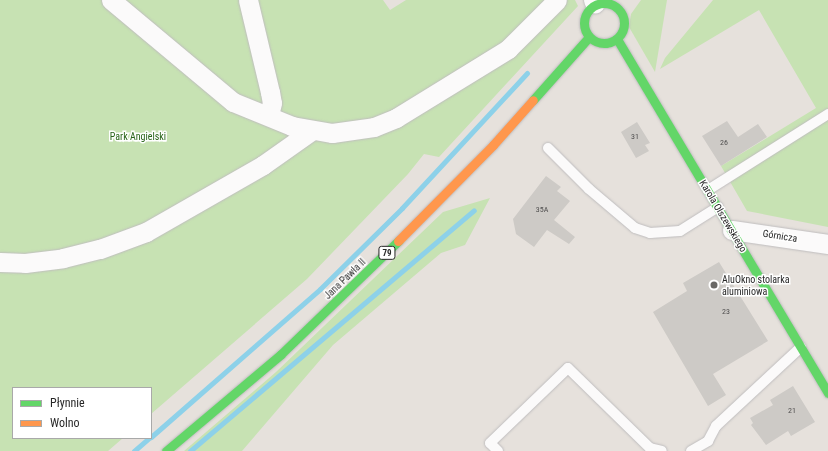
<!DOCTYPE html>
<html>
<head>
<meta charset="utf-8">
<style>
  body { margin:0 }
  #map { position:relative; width:828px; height:451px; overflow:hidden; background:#e6e1dc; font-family:"Roboto Condensed",sans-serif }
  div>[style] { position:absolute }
  .green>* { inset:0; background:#c7e2b3 }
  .stream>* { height:5px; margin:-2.5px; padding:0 2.5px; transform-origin:2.5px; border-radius:2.5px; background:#8dd1e9 }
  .building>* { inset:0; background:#cdcac6 }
  .roads { filter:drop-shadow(0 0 1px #bfbdbe) drop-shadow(0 0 1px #bfbdbe) }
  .lane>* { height:10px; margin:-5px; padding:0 5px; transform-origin:5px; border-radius:5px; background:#fbfafa }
  .street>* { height:19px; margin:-9.5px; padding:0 9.5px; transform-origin:9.5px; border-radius:9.5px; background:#fbfafa }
  .fast>* { height:9px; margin:-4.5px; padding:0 4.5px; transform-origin:4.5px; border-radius:4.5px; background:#63d668 }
  .fast>.ring { margin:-4.5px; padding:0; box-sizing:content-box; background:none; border:9px solid #63d668; border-radius:50% }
  .slow>* { height:9px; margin:-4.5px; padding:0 4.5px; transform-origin:4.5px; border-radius:4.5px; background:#ff974d }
  .dots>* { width:11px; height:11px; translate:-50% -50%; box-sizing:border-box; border:2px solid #fff; border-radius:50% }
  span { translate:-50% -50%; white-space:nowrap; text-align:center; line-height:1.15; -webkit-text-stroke:3px #fff; paint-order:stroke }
  .number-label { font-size:8px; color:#515050 }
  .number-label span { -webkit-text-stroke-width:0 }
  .shield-label span { padding:1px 3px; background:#fff; border:1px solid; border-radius:3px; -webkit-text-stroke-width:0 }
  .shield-label { font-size:9px; color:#272727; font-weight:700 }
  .park-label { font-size:10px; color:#276318 }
  .street-label { font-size:10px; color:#272727 }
  .poi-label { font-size:10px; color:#272727 }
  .left { translate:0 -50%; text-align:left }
  .legend { position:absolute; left:12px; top:387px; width:140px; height:52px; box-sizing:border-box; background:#fff; border:1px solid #a9a9a9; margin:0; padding:5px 7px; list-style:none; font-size:12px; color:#272727 }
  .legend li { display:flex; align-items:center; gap:8px; height:20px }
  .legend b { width:20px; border:1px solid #a9a9a9 }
</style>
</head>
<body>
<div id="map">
  <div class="green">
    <div style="clip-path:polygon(0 0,383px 0,390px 10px,406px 0,575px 0,578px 6px,439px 157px,424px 154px,408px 174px,307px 279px,151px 414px,151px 388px,13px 388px,13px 438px,123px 438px,108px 451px,0 451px)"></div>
    <div style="clip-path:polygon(641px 0,667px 0,655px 72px,629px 27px,631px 14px)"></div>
    <div style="clip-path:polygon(713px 0,828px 0,828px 227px,747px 211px,721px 166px,816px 108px,759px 10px,660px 69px,665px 58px)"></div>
    <div style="clip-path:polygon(490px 198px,465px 245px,441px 253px,333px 345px,242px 451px,184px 451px,276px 372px,443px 212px)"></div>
  </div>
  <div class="stream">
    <div style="left:151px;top:437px;width:225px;rotate:-41.2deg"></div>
    <div style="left:320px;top:289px;width:115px;rotate:-44.6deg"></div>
    <div style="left:402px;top:208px;width:184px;rotate:-47.2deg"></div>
    <div style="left:134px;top:451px;width:20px;rotate:-41deg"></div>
    <div style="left:190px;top:451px;width:372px;rotate:-40.3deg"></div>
  </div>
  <div class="building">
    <div style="clip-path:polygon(727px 121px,738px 137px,758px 124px,767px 137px,721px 166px,702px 136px)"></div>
    <div style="clip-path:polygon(637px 122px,650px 143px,645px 145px,649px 151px,636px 158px,621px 132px)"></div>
    <div style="clip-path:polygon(546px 176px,561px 187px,557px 191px,570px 201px,554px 220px,575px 237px,569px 244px,547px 230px,534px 247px,516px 234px,513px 219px)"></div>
    <div style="clip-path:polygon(719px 262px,768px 341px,713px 374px,726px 395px,708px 406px,653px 312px,687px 291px,683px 283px)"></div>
    <div style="clip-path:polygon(793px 386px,815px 422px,791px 436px,788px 431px,766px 445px,751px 425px,753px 423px,750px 418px,773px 405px,770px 400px)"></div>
  </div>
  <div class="roads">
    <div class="lane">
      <div style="left:548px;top:148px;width:58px;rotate:45deg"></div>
      <div style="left:589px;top:189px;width:60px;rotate:40.3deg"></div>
      <div style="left:635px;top:228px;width:16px;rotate:18deg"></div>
      <div style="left:650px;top:233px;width:30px;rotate:-4deg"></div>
      <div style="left:680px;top:231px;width:45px;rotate:-32.3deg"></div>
      <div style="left:708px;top:190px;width:142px;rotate:-32.3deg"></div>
      <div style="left:498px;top:451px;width:11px;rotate:-135deg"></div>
      <div style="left:490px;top:443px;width:108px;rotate:-43.9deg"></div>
      <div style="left:568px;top:368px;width:115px;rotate:44.3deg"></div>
      <div style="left:650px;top:448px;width:12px;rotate:14deg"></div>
      <div style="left:691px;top:451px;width:20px;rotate:-30deg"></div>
      <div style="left:708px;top:441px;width:17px;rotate:-62deg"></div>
      <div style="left:716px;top:426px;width:116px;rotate:-42.9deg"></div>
    </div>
    <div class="street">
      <div style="left:111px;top:0;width:159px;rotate:39.9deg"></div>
      <div style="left:233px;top:102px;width:64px;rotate:22.1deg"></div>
      <div style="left:292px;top:126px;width:41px;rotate:9.9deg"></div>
      <div style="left:332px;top:133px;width:42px;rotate:-8.1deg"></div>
      <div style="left:374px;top:127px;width:24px;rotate:-22deg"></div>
      <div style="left:396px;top:118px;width:132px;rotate:-31.6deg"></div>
      <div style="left:508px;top:49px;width:69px;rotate:-45deg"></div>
      <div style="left:248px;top:0;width:95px;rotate:76.6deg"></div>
      <div style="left:270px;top:92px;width:11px;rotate:80deg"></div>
      <div style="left:272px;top:103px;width:12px;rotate:104deg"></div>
      <div style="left:593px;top:0;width:4px;rotate:63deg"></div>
      <div style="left:732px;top:230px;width:97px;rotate:8.3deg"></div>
      <div style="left:0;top:262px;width:25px;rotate:2deg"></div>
      <div style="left:25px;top:263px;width:38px;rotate:-7deg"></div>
      <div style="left:63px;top:258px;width:38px;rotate:-14deg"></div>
      <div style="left:100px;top:249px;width:49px;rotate:-20.3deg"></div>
      <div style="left:146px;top:232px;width:135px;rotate:-29.8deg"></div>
      <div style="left:263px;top:165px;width:59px;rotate:-35.3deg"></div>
    </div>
    <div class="fast">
      <div class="ring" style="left:584px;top:3px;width:31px;height:31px"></div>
      <div style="left:617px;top:39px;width:412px;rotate:59.2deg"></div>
      <div style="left:533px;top:100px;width:84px;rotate:-48.4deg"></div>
      <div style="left:166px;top:451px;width:150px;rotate:-40.1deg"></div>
      <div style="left:281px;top:354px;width:163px;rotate:-44deg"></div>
    </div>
    <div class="slow">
      <div style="left:398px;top:241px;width:135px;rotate:-45.3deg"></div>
      <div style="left:493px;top:145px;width:60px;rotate:-48.4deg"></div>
    </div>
  </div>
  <div class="dots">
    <div style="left:714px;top:285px;background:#6a6866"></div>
  </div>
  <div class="number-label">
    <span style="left:635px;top:137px">31</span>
    <span style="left:724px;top:143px">26</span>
    <span style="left:542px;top:210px">35A</span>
    <span style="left:726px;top:312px">23</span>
    <span style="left:792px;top:411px">21</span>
  </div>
  <div class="shield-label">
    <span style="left:387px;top:253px">79</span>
  </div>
  <div class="park-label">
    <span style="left:138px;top:137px">Park Angielski</span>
  </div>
  <div class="street-label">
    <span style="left:723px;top:216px;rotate:59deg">Karola Olszewskiego</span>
    <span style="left:780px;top:236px;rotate:9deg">Górnicza</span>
    <span style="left:345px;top:279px;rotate:-44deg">Jana Pawła II</span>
  </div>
  <div class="poi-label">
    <span class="left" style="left:722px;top:285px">AluOkno stolarka<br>aluminiowa</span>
  </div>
  <ul class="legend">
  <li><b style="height:5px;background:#63d668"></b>Płynnie</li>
  <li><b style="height:5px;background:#ff974d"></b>Wolno</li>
  </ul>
</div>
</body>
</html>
